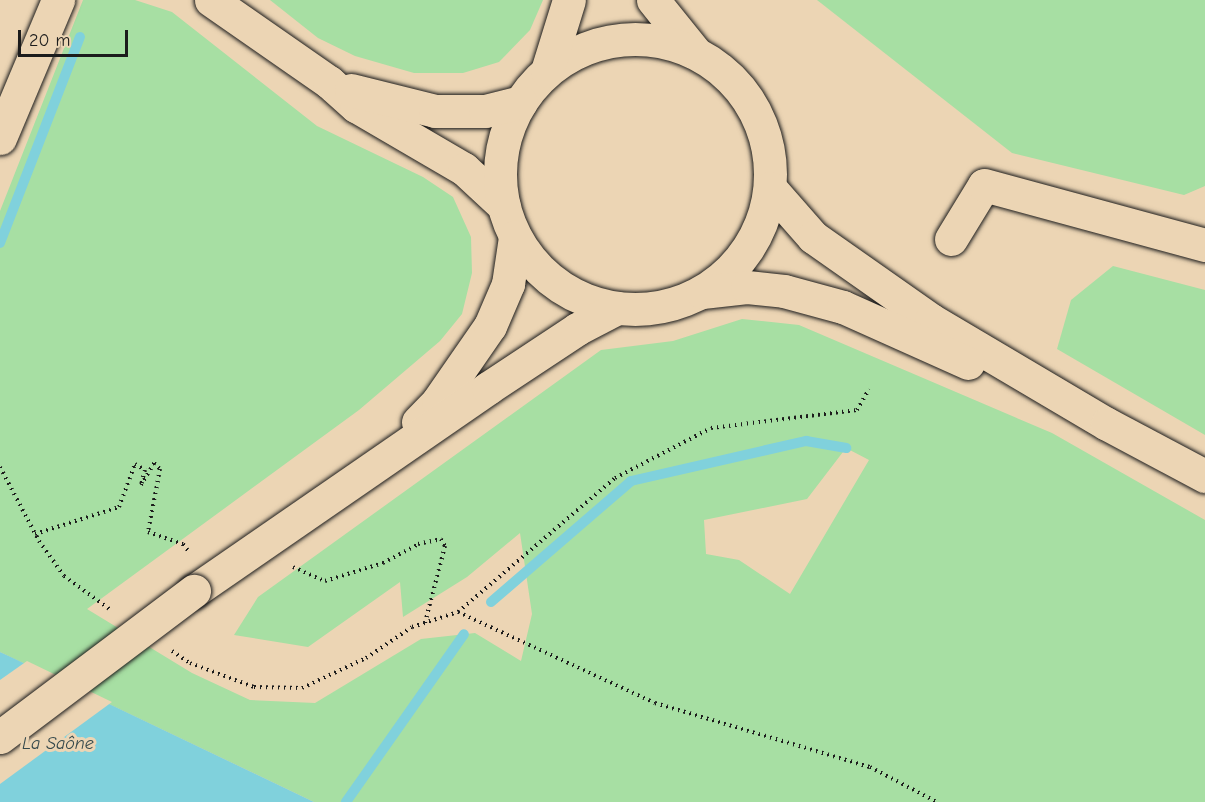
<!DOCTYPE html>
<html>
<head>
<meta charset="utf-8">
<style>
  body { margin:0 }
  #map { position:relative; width:1205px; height:802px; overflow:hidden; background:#ecd5b4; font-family:"Comic Neue",sans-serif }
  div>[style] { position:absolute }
  .green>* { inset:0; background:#a7dfa3 }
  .water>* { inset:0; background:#80d1dc }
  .pier>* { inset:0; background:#ecd5b4 }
  .stream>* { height:10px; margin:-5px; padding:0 5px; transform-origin:5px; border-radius:5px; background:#80d1dc }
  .path>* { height:4px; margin-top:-2px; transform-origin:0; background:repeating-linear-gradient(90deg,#1c1c1c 0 1.5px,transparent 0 6px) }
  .roads { filter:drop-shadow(0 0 2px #1c1c1c) drop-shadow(0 0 2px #1c1c1c) }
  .minor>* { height:33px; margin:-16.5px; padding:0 16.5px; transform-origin:16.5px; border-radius:16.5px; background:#ecd5b4 }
  .major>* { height:33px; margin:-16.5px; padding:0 16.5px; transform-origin:16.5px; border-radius:16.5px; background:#ecd5b4 }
  .major>.ring { margin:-16.5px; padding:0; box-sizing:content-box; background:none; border:33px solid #ecd5b4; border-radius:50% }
  .bridges { filter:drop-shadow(0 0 2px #1c1c1c) drop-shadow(0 0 2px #1c1c1c) }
  .major-bridge>* { height:33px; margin:-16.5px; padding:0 16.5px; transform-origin:16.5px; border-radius:16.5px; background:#ecd5b4 }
  span { translate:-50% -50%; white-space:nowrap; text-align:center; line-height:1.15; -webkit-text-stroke:6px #ecd5b4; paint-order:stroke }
  .water-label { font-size:18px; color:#35494c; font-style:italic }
  .scale { position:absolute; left:18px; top:30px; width:110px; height:27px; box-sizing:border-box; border:3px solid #1c1c1c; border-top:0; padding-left:8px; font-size:18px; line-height:21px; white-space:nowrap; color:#1c1c1c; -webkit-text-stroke:4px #ecd5b4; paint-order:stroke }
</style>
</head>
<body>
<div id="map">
  <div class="green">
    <div style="clip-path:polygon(evenodd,83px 0,135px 0,172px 12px,317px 126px,423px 177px,453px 197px,471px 237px,472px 273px,462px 314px,440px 341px,359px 410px,87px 609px,192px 673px,250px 700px,315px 703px,421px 639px,475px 633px,521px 661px,532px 614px,520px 533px,467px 577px,403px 617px,400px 582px,308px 647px,234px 635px,258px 597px,601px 350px,673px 341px,742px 319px,799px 325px,1052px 433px,1205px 520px,1205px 802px,314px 802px,0 652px,0 211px,83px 0,846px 448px,869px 460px,790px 594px,739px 560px,706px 554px,704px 520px,807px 499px,846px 448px)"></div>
    <div style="clip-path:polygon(270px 0,543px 0,530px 30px,499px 62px,463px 73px,414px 73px,355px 56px,318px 38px)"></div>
    <div style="clip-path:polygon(817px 0,1205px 0,1205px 186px,1184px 195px,1012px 153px)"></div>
    <div style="clip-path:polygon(1113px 266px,1205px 290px,1205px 435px,1057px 349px,1071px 300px)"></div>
  </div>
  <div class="water">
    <div style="clip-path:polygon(0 652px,13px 658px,314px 802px,0 802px)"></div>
  </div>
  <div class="pier">
    <div style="clip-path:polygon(27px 661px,112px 702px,0 784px,0 680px)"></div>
  </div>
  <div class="stream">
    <div style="left:0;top:243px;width:221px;rotate:-68.8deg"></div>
    <div style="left:491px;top:602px;width:185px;rotate:-40.8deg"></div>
    <div style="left:631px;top:481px;width:180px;rotate:-12.9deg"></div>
    <div style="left:806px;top:441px;width:41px;rotate:9.9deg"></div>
    <div style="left:346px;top:802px;width:205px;rotate:-54.9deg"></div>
  </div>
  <div class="path">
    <div style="left:0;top:467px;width:84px;rotate:62.2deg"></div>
    <div style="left:39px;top:541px;width:43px;rotate:54.5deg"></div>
    <div style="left:64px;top:576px;width:58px;rotate:35.9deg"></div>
    <div style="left:35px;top:534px;width:88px;rotate:-17.8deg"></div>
    <div style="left:119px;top:507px;width:46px;rotate:-69.6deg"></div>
    <div style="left:135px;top:464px;width:12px;rotate:31deg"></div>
    <div style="left:145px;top:470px;width:16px;rotate:105deg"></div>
    <div style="left:141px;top:485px;width:26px;rotate:-59deg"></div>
    <div style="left:154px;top:463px;width:8px;rotate:45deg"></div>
    <div style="left:160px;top:469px;width:64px;rotate:100.8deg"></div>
    <div style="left:148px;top:532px;width:37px;rotate:19deg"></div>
    <div style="left:183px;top:544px;width:10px;rotate:53deg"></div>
    <div style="left:293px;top:567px;width:35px;rotate:24deg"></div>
    <div style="left:325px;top:581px;width:61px;rotate:-17.2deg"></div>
    <div style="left:383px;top:563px;width:40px;rotate:-28deg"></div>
    <div style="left:418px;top:544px;width:24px;rotate:-12deg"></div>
    <div style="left:441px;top:539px;width:8px;rotate:60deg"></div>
    <div style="left:445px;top:546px;width:80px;rotate:104.6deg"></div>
    <div style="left:458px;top:612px;width:217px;rotate:24.8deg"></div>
    <div style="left:655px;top:703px;width:224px;rotate:16.6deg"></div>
    <div style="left:870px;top:767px;width:76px;rotate:27.6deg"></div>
    <div style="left:172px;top:651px;width:22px;rotate:34deg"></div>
    <div style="left:190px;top:663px;width:68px;rotate:20.6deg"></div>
    <div style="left:254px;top:687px;width:48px;rotate:1.2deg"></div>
    <div style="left:302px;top:688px;width:71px;rotate:-25.1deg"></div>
    <div style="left:366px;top:658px;width:55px;rotate:-34deg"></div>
    <div style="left:412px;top:627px;width:48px;rotate:-18.1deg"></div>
    <div style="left:458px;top:612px;width:206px;rotate:-40.5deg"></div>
    <div style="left:615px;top:478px;width:108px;rotate:-27.5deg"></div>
    <div style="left:711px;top:428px;width:147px;rotate:-7deg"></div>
    <div style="left:857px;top:410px;width:24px;rotate:-60deg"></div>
  </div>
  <div class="roads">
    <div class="minor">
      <div style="left:0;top:138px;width:150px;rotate:-67.2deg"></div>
      <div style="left:951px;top:239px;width:63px;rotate:-58.6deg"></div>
      <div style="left:984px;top:185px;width:229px;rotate:15.2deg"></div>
    </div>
    <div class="major">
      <div style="left:211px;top:0;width:144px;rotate:34.8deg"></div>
      <div style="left:329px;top:82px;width:36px;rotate:42deg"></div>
      <div style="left:356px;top:106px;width:125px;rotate:30.3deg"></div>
      <div style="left:464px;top:169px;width:54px;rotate:42.8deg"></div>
      <div style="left:653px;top:0;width:65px;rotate:51.2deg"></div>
      <div class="ring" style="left:500px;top:39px;width:237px;height:237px"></div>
      <div style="left:547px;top:71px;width:74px;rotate:-72.8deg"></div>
      <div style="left:351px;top:90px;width:87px;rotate:14deg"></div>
      <div style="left:435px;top:111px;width:50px"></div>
      <div style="left:485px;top:111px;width:37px;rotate:-14deg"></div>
      <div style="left:770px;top:188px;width:65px;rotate:48.7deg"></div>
      <div style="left:813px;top:237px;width:144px;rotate:35.1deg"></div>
      <div style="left:931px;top:320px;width:204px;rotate:30.6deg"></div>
      <div style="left:1107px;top:424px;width:111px;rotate:28deg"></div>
      <div style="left:702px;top:292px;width:45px;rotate:-6.3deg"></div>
      <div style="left:747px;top:287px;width:37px;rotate:6deg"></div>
      <div style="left:784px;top:291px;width:61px;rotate:15.2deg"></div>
      <div style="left:843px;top:307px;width:137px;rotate:24.1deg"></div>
      <div style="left:418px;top:422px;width:29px;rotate:-46deg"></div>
      <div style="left:438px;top:401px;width:91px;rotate:-55.3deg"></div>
      <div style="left:490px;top:326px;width:46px;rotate:-66.8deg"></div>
      <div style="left:508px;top:284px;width:48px;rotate:-81.5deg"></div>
      <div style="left:194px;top:591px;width:357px;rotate:-34.6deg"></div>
      <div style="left:488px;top:388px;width:107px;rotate:-33.5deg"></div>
      <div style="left:577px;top:329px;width:45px;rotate:-27.7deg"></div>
    </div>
  </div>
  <div class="bridges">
    <div class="major-bridge">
      <div style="left:0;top:737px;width:243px;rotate:-37deg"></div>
    </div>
  </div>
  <div class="water-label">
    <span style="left:58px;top:744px">La Saône</span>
  </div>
  <div class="scale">20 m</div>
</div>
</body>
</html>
